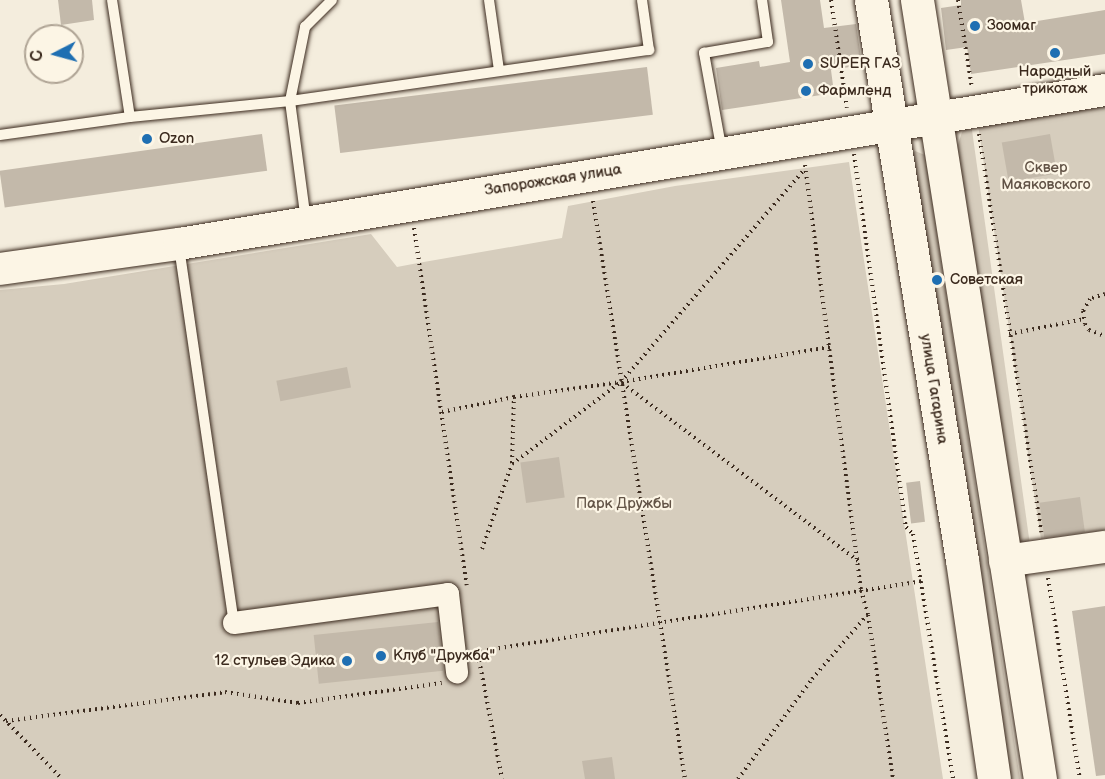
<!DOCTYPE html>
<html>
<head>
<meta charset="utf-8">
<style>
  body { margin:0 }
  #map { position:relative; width:1105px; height:779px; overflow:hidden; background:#f4eddd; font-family:"Balsamiq Sans",sans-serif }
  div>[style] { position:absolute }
  .green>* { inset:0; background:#d6cdbd }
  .building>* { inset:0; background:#c3b9aa; transform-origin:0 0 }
  .path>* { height:4px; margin-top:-2px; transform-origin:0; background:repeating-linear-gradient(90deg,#3b2a1e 0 1.5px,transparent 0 6px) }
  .roads { filter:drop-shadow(0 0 2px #3b2a1e) drop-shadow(0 0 2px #3b2a1e) }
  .lane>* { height:10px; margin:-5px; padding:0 5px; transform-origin:5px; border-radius:5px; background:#fcf5e5 }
  .street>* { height:22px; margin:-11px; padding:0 11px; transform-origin:11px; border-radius:11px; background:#fcf5e5 }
  .secondary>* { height:32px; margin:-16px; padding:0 16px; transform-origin:16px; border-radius:16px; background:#fcf5e5 }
  .primary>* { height:33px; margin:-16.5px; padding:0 16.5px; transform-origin:16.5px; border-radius:16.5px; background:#fcf5e5 }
  .dots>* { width:16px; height:16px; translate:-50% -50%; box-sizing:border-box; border:3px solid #fcf5e5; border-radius:50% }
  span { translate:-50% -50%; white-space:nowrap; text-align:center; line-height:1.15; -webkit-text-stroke:4.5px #fcf5e5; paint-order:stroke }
  .poi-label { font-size:15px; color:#3b2a1e }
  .left { translate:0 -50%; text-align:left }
  .right { translate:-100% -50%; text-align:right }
  .park-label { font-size:15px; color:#625346 }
  .street-label { font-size:15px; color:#3b2a1e }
  .north { position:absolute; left:24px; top:24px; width:60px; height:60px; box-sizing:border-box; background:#fcf5e5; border:2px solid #afa495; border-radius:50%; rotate:264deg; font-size:16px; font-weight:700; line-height:24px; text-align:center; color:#3b2a1e }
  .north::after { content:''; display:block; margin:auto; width:21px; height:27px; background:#1f6fb2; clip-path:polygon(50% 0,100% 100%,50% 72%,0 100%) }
</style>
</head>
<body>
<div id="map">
  <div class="green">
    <div style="clip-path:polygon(1105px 105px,1105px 530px,1041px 539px,978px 125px)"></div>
    <div style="clip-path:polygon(971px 123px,1030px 545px,1018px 540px,957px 148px,962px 132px)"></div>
    <div style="clip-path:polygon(915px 151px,925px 155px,1020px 779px,1004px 779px,911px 154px)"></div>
    <div style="clip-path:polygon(849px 162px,943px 779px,0 779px,0 290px,64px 284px,371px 234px,397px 267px,418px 263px,562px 238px,568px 206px,675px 186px)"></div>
  </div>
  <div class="building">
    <div style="clip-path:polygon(58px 0,92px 0,94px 20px,61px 25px)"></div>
    <div style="clip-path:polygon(781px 0,820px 0,824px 28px,856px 24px,862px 65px,831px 70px,834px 93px,722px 110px,716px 68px,759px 61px,760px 67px,790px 62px)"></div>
    <div style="clip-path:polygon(961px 0,1021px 0,1025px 23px,1105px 10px,1105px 54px,971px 74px,967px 47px,946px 50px,941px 8px,961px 5px)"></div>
    <div style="left:647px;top:67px;width:48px;height:315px;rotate:83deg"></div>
    <div style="left:262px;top:134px;width:37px;height:265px;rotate:82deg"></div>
    <div style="left:1050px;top:134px;width:40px;height:49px;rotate:80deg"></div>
    <div style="left:347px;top:367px;width:21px;height:72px;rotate:79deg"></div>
    <div style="left:559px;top:457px;width:41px;height:39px;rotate:82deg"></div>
    <div style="left:920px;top:481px;width:41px;height:14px;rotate:83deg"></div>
    <div style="left:1080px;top:497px;width:35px;height:41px;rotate:82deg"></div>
    <div style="clip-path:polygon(1105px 606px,1105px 775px,1096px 776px,1072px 611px)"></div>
    <div style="left:438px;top:622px;width:49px;height:125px;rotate:84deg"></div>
    <div style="clip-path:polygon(612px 757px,615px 779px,585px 779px,582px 761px)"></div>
  </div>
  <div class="path">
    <div style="left:831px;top:0;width:109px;rotate:81.6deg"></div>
    <div style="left:958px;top:0;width:89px;rotate:81deg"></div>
    <div style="left:979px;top:134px;width:403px;rotate:81.1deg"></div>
    <div style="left:854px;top:154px;width:377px;rotate:82.1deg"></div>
    <div style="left:906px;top:527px;width:10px;rotate:45deg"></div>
    <div style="left:913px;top:534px;width:248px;rotate:80.7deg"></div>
    <div style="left:805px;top:165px;width:429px;rotate:82.5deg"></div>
    <div style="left:861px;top:590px;width:26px;rotate:74deg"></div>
    <div style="left:868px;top:615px;width:166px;rotate:81.3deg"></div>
    <div style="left:593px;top:201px;width:585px;rotate:80.96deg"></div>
    <div style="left:414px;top:228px;width:361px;rotate:81.6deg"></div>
    <div style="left:1105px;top:294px;width:16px;rotate:162deg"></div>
    <div style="left:1090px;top:299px;width:14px;rotate:120deg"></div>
    <div style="left:1083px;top:311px;width:13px;rotate:81deg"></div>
    <div style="left:1085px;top:324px;width:7px;rotate:56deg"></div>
    <div style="left:1089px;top:330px;width:17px;rotate:21deg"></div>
    <div style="left:1009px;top:334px;width:76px;rotate:-11.3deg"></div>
    <div style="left:622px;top:383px;width:296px;rotate:37deg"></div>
    <div style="left:442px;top:412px;width:74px;rotate:-11.8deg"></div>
    <div style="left:514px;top:397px;width:108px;rotate:-8deg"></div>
    <div style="left:621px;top:382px;width:213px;rotate:-9.5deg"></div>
    <div style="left:512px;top:463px;width:66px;rotate:-88.3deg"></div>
    <div style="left:482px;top:549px;width:90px;rotate:-70.6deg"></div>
    <div style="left:512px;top:464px;width:136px;rotate:-37deg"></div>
    <div style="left:621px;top:382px;width:280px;rotate:-49.2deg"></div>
    <div style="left:1048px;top:578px;width:204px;rotate:81deg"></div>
    <div style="left:477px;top:649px;width:132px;rotate:79.1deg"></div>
    <div style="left:475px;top:652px;width:452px;rotate:-9deg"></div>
    <div style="left:0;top:715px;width:89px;rotate:45.9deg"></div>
    <div style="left:6px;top:721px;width:221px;rotate:-7.5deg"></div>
    <div style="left:225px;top:692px;width:74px;rotate:8.6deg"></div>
    <div style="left:298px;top:703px;width:145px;rotate:-7.9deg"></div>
    <div style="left:738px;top:779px;width:124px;rotate:-53.5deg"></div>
    <div style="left:812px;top:679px;width:84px;rotate:-49.3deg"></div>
  </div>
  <div class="roads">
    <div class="lane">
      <div style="left:112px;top:0;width:118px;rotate:81.3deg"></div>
      <div style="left:130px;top:117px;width:161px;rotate:-5.7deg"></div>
      <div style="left:290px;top:101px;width:363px;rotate:-8.1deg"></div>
      <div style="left:649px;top:50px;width:50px;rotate:-98deg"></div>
      <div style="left:489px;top:0;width:71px;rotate:81.9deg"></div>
      <div style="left:0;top:135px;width:131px;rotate:-7.9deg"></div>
      <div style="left:722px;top:152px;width:101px;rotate:-100.3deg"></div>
      <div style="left:704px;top:53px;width:65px;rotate:-9.8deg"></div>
      <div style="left:768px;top:42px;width:42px;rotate:-98.1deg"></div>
      <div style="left:306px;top:221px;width:121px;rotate:-97.6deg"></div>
      <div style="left:290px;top:101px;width:76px;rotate:-78.5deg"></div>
      <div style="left:305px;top:27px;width:38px;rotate:-45deg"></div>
      <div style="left:179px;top:247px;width:380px;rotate:81.7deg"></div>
    </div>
    <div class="street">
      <div style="left:234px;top:623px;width:216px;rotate:-7.7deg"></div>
      <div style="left:448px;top:594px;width:79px;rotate:83.4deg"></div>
    </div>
    <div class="secondary">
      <div style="left:0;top:269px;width:181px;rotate:-8deg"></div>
      <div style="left:179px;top:244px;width:939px;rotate:-9.44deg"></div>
      <div style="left:1005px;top:561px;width:101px;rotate:-8deg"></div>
    </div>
    <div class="primary">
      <div style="left:871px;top:0;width:567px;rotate:80.77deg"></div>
      <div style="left:962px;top:560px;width:221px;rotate:81.7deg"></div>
      <div style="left:917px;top:0;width:789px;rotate:81.03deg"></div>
    </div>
  </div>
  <div class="dots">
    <div style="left:975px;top:26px;background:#1f6fb2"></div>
    <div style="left:1055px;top:53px;background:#1f6fb2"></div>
    <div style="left:808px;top:64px;background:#1f6fb2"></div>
    <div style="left:806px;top:91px;background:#1f6fb2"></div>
    <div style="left:147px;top:139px;background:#1f6fb2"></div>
    <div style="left:937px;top:280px;background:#1f6fb2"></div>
    <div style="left:381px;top:656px;background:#1f6fb2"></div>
    <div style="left:347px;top:661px;background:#1f6fb2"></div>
  </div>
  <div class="poi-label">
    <span class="left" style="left:987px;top:26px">Зоомаг</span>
    <span class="left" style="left:820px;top:64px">SUPER ГАЗ</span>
    <span style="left:1055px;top:80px">Народный<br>трикотаж</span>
    <span class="left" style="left:818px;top:91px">Фармленд</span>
    <span class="left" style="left:159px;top:139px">Ozon</span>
    <span class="left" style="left:950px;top:280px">Советская</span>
    <span class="left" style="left:393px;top:656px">Клуб "Дружба"</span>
    <span class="right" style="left:335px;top:661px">12 стульев Эдика</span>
  </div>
  <div class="park-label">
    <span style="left:1046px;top:176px">Сквер<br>Маяковского</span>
    <span style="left:624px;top:504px">Парк Дружбы</span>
  </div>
  <div class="street-label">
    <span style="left:553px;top:180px;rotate:-9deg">Запорожская улица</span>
    <span style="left:934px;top:389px;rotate:81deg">улица Гагарина</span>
  </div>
  <div class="north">С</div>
</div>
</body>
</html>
